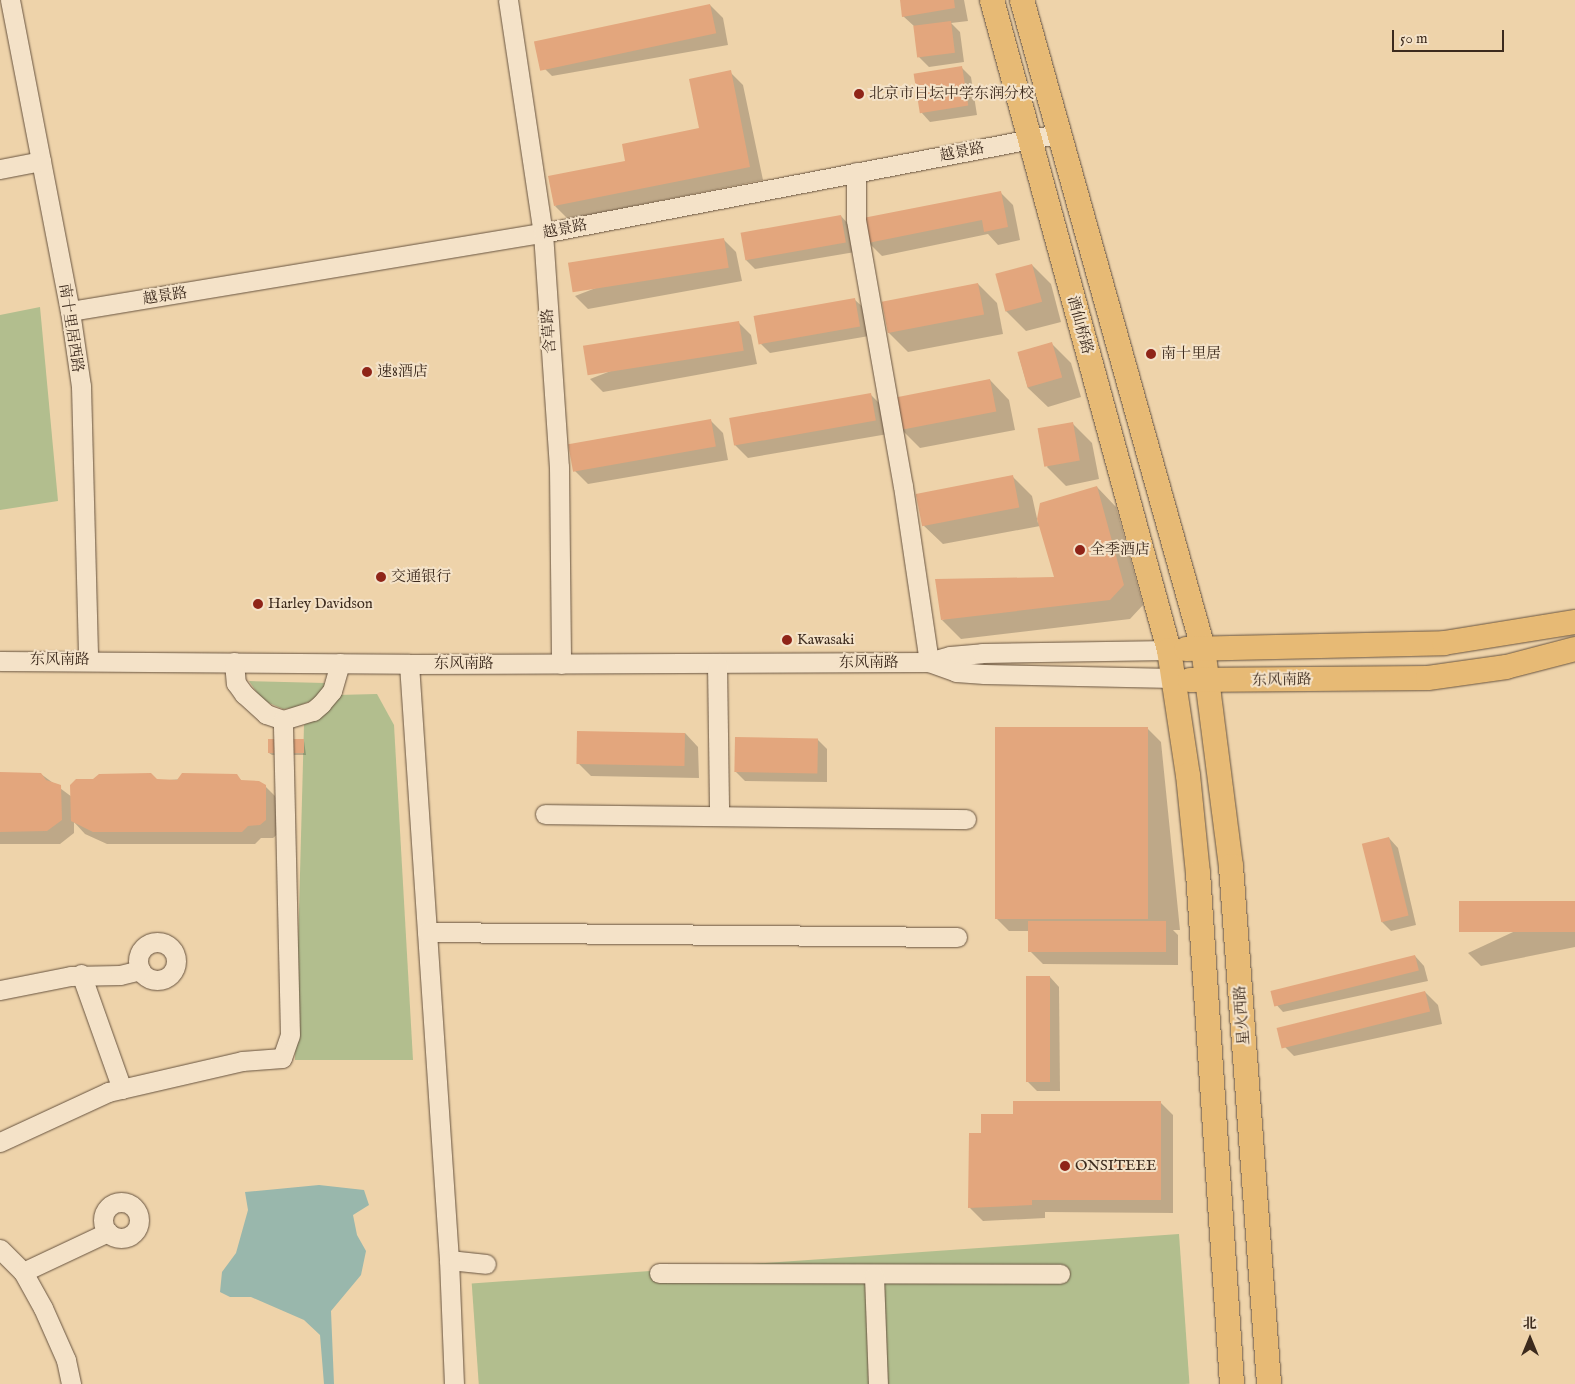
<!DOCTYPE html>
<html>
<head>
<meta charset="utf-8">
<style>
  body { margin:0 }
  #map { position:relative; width:1575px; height:1384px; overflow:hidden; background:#eed3aa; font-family:"IM FELL English","Noto Serif SC",serif }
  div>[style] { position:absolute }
  .green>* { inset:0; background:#b2be8e; transform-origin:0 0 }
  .water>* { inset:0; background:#99b7ac }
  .shadow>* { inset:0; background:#0003 }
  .building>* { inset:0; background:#e3a67d; transform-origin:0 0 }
  .roads { filter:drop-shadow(0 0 1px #685440) drop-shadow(0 0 1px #685440) }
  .minor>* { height:19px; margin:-9.5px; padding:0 9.5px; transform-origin:9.5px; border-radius:9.5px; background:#f4e2c8 }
  .minor>.ring { margin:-9.5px; padding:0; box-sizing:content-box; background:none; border:19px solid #f4e2c8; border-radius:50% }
  .major>* { height:24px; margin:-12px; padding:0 12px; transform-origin:12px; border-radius:12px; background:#e7ba75 }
  .dots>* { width:14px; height:14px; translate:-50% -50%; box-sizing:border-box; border:2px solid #f4e2c8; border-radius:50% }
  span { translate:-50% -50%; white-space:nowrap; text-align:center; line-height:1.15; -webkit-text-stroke:4px #f4e2c8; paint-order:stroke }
  .poi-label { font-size:15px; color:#3c2a1d }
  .left { translate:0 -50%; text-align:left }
  .street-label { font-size:15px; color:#3c2a1d }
  .north { position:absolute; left:1505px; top:1314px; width:50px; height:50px; -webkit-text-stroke:4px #f4e2c8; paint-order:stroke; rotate:0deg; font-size:14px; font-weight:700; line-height:20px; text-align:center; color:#3c2a1d }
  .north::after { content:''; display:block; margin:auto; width:18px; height:22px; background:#3c2a1d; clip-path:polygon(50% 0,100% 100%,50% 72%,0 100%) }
  .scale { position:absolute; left:1392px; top:30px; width:112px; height:22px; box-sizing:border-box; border:2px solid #3c2a1d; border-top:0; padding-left:6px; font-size:15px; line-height:18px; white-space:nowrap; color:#3c2a1d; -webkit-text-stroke:4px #f4e2c8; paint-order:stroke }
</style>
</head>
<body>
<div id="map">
  <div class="green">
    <div style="clip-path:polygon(40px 307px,58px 501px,0 510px,0 315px)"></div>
    <div style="clip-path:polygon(249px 681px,325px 683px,322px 691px,313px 700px,293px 708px,283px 709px,262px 700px)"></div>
    <div style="clip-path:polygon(377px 694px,394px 725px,413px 1060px,295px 1060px,304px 725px,337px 695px)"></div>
    <div style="left:1179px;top:1234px;width:150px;height:709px;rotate:86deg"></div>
  </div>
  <div class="water">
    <div style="clip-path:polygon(319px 1185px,364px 1190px,369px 1205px,353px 1215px,357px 1235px,366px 1251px,361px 1275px,331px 1311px,334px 1384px,324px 1384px,320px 1335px,304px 1320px,251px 1297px,230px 1297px,220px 1292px,222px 1272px,236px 1253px,248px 1210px,245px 1192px)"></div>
  </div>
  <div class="shadow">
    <div style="clip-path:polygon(901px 0,964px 0,968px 21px,951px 23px,960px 32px,964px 62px,929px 67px,919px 57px,915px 27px,903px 16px)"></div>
    <div style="clip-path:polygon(710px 5px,723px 18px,728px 45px,552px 76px,539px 63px)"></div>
    <div style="clip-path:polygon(961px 67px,971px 77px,977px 115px,930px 122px,921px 112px)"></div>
    <div style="clip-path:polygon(730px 72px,743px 85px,763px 180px,568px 219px,555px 206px,627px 162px,701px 129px)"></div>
    <div style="clip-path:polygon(1000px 192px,1013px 205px,1020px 240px,998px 245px,988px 234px,882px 256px,869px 243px)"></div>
    <div style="clip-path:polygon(841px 216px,850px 226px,855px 252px,755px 269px,746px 260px)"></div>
    <div style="clip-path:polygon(723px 239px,736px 252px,742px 281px,588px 309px,575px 296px)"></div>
    <div style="clip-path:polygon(1032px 265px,1051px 284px,1061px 322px,1026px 331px,1006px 311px)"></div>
    <div style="clip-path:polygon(978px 284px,997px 303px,1003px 334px,908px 352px,888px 332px)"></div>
    <div style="clip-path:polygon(855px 300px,865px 309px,869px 336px,770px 353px,760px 343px)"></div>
    <div style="clip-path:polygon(738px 322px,751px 335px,757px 364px,603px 392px,590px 379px)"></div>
    <div style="clip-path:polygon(1051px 343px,1071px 363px,1081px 397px,1048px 407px,1028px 388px,1018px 353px)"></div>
    <div style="clip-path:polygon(990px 380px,1009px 400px,1015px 430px,920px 448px,900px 428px)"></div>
    <div style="clip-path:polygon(870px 394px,883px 407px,888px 434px,748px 458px,735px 445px)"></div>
    <div style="clip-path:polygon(710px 420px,723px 433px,728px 460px,588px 484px,575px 471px)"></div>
    <div style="clip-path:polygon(1072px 423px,1092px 443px,1099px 479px,1066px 486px,1047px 467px)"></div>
    <div style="clip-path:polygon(1013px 477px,1032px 496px,1038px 523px,1041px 504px,1097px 487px,1116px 507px,1143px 605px,1130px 619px,961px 639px,942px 620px,1056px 578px,1040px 526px,943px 544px,923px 525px,918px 495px)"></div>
    <div style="clip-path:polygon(1148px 729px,1161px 742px,1180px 930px,1173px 930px,1178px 935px,1178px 965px,1043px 964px,1030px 951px,1030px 931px,1009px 931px,996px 918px)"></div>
    <div style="clip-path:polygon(685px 733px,698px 747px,699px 778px,591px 776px,578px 763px)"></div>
    <div style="clip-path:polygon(817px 739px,827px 749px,827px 782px,745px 781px,736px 772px)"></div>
    <div style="clip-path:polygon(304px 741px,306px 755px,272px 755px,269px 753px)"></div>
    <div style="clip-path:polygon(0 773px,41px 774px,72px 797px,156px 781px,236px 775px,243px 782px,265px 786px,278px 799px,279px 833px,273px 838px,261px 838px,255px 844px,107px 844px,85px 834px,74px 822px,74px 833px,60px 844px,0 844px)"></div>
    <div style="clip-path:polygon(1389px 838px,1398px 848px,1416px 925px,1391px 931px,1381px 921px)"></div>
    <div style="clip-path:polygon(1575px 903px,1575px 947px,1481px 966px,1468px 953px)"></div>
    <div style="clip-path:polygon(1415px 956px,1424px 966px,1428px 981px,1283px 1012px,1274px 1002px)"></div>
    <div style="clip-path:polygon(1050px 977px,1059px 987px,1060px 1091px,1037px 1091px,1027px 1081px)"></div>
    <div style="clip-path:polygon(1425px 992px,1438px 1005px,1442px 1024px,1294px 1056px,1281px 1043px)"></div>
    <div style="clip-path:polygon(1160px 1102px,1173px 1115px,1173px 1213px,1045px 1212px,1045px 1218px,983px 1221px,970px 1208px,982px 1134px,1014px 1115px)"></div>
  </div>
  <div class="building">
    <div style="clip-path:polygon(900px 0,954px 0,955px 8px,902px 17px)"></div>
    <div style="left:710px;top:4px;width:30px;height:180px;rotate:78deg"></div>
    <div style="left:951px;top:21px;width:32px;height:38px;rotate:83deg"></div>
    <div style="left:962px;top:66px;width:40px;height:49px;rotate:81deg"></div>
    <div style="clip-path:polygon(731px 70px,750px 167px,554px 206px,548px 176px,625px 161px,622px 144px,699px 128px,689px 79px)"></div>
    <div style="clip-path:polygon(1001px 191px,1008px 227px,984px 232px,982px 220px,868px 243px,863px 218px)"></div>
    <div style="left:841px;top:215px;width:28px;height:102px;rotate:80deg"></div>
    <div style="left:724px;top:238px;width:30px;height:158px;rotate:81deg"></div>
    <div style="left:1032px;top:264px;width:39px;height:38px;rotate:75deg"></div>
    <div style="left:978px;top:283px;width:32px;height:98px;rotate:79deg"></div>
    <div style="left:855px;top:298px;width:29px;height:103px;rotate:80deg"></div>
    <div style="left:739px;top:321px;width:30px;height:158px;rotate:81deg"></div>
    <div style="left:1052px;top:342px;width:37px;height:36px;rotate:74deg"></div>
    <div style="left:990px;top:379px;width:33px;height:99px;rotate:79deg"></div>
    <div style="left:871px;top:393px;width:28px;height:144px;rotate:80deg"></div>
    <div style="left:711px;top:419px;width:28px;height:145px;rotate:80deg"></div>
    <div style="left:1073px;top:422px;width:39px;height:36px;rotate:80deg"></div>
    <div style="left:1013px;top:475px;width:33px;height:99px;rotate:79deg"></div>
    <div style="clip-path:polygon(1097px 486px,1124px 585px,1110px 600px,941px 620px,935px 579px,1054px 577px,1037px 519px,1040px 503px)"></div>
    <div style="left:995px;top:727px;width:153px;height:192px"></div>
    <div style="left:577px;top:731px;width:108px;height:33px;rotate:1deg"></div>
    <div style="left:735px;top:737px;width:83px;height:35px;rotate:1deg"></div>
    <div style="left:304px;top:739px;width:14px;height:36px;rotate:90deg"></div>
    <div style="clip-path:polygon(0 772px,41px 773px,46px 780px,61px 785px,62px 820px,47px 831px,0 832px)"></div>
    <div style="clip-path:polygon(151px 773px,157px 779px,177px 780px,182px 773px,237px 774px,241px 780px,259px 781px,266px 785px,266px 820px,260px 825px,248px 826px,242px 832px,93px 832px,71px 821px,70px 785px,76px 779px,93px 779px,99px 774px)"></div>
    <div style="left:1389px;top:837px;width:81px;height:28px;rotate:76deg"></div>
    <div style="left:1575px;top:901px;width:31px;height:116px;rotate:90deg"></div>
    <div style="left:1028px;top:921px;width:138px;height:31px"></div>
    <div style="left:1415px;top:955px;width:16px;height:149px;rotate:76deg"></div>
    <div style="left:1026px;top:976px;width:24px;height:106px"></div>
    <div style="left:1425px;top:991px;width:21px;height:153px;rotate:76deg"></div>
    <div style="clip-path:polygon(1013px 1101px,1161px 1101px,1161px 1200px,1032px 1200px,1032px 1205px,968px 1208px,969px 1133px,981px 1133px,981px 1114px,1013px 1114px)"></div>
  </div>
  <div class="roads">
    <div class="minor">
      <div style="left:10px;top:0;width:317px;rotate:79.1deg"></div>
      <div style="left:70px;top:311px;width:76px;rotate:81.7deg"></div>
      <div style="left:81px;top:386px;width:274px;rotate:88.5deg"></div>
      <div style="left:508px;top:0;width:236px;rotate:81.5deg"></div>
      <div style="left:543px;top:233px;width:235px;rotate:86.1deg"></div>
      <div style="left:559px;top:467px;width:197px;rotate:89.4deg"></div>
      <div style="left:0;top:169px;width:42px;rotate:-11deg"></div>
      <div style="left:856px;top:172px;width:48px;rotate:90deg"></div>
      <div style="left:856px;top:220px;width:270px;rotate:80deg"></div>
      <div style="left:903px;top:486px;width:178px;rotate:81.6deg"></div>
      <div style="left:70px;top:311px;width:479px;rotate:-9.4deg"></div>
      <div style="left:543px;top:233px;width:523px;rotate:-10.9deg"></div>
      <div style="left:0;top:661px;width:409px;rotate:0.4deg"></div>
      <div style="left:409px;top:664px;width:520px;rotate:-0.22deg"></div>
      <div style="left:929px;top:662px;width:22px;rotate:-16deg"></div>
      <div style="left:950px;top:656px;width:32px;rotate:-5deg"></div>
      <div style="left:982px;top:653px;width:187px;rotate:-0.9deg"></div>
      <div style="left:234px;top:662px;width:21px;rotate:85deg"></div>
      <div style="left:236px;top:683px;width:14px;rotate:54deg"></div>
      <div style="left:244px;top:694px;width:30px;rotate:42deg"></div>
      <div style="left:266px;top:714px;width:18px;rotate:19deg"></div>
      <div style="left:283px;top:720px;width:31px;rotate:-17deg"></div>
      <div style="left:313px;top:711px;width:11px;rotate:-41deg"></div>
      <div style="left:321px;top:704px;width:17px;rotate:-50deg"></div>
      <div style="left:332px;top:691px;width:29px;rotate:-74deg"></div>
      <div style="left:929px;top:662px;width:29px;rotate:20deg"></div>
      <div style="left:956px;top:672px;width:28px;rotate:4deg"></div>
      <div style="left:984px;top:674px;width:189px;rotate:1.2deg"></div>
      <div style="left:717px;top:663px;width:151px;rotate:89.2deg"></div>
      <div style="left:409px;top:664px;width:597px;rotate:86.16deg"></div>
      <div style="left:449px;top:1260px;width:124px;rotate:87.7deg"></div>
      <div style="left:545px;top:814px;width:421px;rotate:0.7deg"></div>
      <div style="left:427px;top:932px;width:530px;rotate:0.54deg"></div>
      <div class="ring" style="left:138px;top:942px;width:19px;height:19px"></div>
      <div style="left:81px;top:974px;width:122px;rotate:70.4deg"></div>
      <div style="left:0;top:990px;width:72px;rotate:-11.2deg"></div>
      <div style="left:71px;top:976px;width:49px;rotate:-1.2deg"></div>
      <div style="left:120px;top:975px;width:21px;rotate:-14deg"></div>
      <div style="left:0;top:1142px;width:119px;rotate:-24.8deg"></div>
      <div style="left:108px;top:1092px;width:138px;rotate:-13deg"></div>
      <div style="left:242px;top:1061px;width:40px;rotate:-4.3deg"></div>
      <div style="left:282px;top:1058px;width:24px;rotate:-71deg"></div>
      <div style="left:290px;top:1035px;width:315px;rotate:-91.3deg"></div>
      <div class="ring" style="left:103px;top:1202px;width:17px;height:17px"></div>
      <div style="left:0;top:1249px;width:33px;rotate:45deg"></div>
      <div style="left:23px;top:1272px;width:41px;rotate:60.9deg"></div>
      <div style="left:43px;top:1308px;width:57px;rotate:66.1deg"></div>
      <div style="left:66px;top:1360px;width:25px;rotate:78deg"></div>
      <div style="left:449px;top:1260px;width:37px;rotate:6deg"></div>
      <div style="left:23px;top:1272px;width:94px;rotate:-25.2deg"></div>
      <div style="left:659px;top:1273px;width:401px;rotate:0.1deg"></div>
      <div style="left:874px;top:1276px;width:108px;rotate:87.9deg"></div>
    </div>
    <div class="major">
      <div style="left:992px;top:0;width:674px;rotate:74.77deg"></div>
      <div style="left:1169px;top:650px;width:126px;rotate:81.4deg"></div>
      <div style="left:1188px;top:775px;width:99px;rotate:84.2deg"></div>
      <div style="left:1198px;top:873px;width:512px;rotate:86.19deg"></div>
      <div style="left:1022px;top:0;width:673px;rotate:74.39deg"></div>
      <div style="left:1203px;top:648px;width:220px;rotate:82.7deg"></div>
      <div style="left:1231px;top:866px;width:519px;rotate:85.8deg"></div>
      <div style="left:1186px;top:649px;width:258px;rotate:-1.3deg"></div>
      <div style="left:1444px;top:643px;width:133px;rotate:-9.1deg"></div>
      <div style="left:1190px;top:680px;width:238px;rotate:-0.5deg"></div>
      <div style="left:1428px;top:678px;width:79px;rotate:-8deg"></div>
      <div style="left:1506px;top:667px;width:71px;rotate:-14.6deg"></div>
    </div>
  </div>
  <div class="dots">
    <div style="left:859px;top:94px;background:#8f2418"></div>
    <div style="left:1151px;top:354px;background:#8f2418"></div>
    <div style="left:367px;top:372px;background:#8f2418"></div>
    <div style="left:1080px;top:550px;background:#8f2418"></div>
    <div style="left:381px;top:577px;background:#8f2418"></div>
    <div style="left:258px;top:604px;background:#8f2418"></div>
    <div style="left:787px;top:640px;background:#8f2418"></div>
    <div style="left:1065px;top:1166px;background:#8f2418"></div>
  </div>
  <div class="poi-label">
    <span class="left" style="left:869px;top:94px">北京市日坛中学东润分校</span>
    <span class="left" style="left:1161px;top:354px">南十里居</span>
    <span class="left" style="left:377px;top:372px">速8酒店</span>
    <span class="left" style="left:1090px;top:550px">全季酒店</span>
    <span class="left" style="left:391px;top:577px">交通银行</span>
    <span class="left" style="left:268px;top:604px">Harley Davidson</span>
    <span class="left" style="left:797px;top:640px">Kawasaki</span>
    <span class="left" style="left:1075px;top:1166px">ONSITEEE</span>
  </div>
  <div class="street-label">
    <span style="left:962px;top:152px;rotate:-11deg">越景路</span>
    <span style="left:565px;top:229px;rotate:-11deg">越景路</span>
    <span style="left:165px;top:296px;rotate:-9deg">越景路</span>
    <span style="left:1080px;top:325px;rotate:75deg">酒仙桥路</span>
    <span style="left:71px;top:328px;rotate:81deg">南十里居西路</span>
    <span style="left:549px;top:331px;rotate:-94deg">含草路</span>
    <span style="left:60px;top:660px">东风南路</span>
    <span style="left:869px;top:663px">东风南路</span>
    <span style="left:464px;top:664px">东风南路</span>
    <span style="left:1282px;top:680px;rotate:-1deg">东风南路</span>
    <span style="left:1242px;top:1015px;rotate:-94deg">星火西路</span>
  </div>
  <div class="north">北</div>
  <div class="scale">50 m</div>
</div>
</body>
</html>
